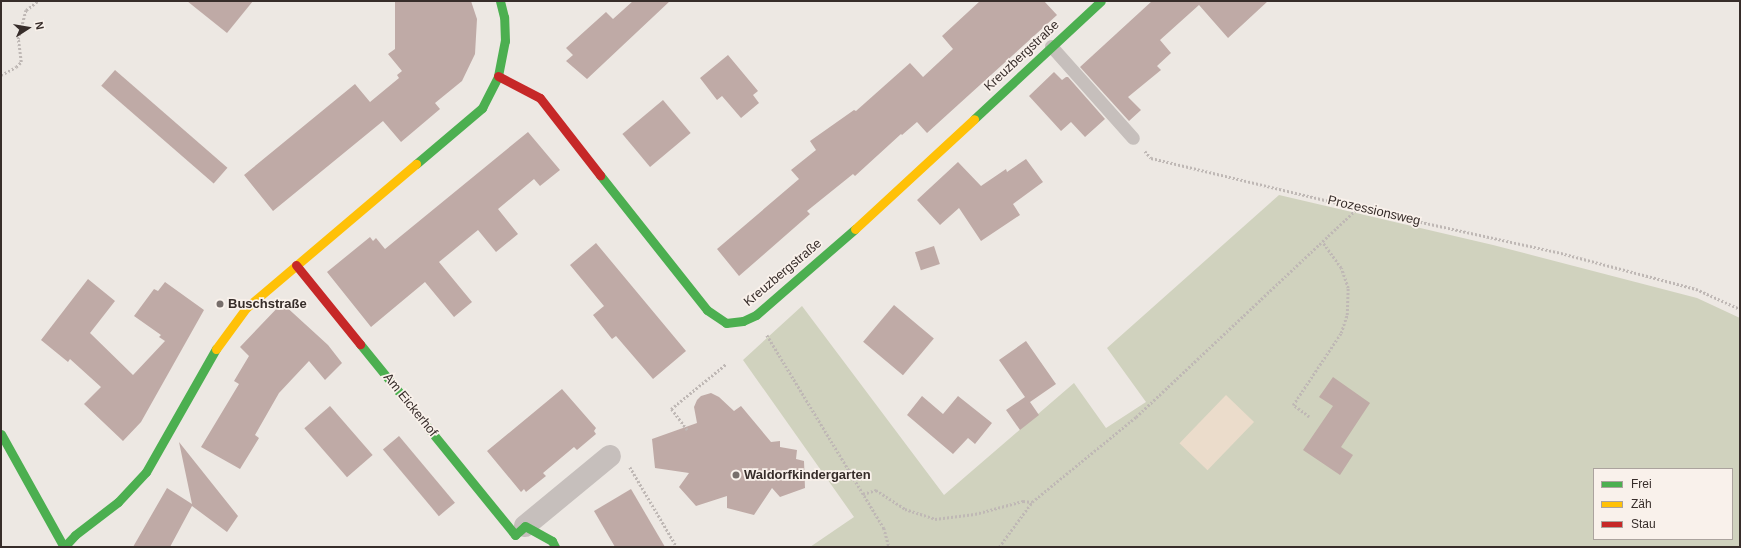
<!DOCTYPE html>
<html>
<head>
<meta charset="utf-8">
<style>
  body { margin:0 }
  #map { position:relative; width:1741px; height:548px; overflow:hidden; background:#ede8e3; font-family:Helvetica,sans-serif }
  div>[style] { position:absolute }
  .green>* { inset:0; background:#d0d2be }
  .sand>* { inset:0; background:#ebdccb; transform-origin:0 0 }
  .building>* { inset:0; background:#bfaaa6; transform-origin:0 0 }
  .path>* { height:2.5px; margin-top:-1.25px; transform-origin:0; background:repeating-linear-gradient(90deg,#bfb8b5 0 2px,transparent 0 4px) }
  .lane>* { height:13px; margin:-6.5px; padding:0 6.5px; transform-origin:6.5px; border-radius:6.5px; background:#c6bfbc }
  .street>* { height:22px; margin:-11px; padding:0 11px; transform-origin:11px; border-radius:11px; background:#c6bfbc }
  .fast>* { height:9px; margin:-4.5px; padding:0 4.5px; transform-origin:4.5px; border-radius:4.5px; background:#4caf50 }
  .slow>* { height:9px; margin:-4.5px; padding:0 4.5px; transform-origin:4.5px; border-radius:4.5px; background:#ffc107 }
  .jam>* { height:9px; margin:-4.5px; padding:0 4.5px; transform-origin:4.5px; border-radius:4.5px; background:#c62828 }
  .dots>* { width:11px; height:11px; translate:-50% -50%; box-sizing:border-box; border:2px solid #f9f1eb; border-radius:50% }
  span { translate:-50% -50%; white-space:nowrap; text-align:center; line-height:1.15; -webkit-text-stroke:3.5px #f9f1eb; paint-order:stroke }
  .street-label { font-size:13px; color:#372d2a }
  .poi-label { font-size:13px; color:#372d2a; font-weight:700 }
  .left { translate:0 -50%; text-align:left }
  .frame { position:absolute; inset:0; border:2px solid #372d2a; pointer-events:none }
  .legend { position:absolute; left:1593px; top:468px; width:140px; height:72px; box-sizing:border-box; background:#f9f1eb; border:1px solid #aba39e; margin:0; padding:5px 7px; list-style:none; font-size:12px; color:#372d2a }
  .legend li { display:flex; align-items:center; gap:8px; height:20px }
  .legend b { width:20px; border:1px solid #aba39e }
  .north { position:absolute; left:8px; top:8px; width:40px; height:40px; -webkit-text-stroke:3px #f9f1eb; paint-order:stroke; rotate:78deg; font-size:11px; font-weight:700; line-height:16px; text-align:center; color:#372d2a }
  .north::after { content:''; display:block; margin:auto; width:14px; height:18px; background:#372d2a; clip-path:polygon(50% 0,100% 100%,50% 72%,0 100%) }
</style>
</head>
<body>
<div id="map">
  <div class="green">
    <div style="clip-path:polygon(evenodd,1279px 195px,1493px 245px,1697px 298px,1740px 318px,1740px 547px,810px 547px,854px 517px,743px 360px,802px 306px,944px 495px,1074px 383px,1106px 428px,1146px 402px,1107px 348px,1279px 195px,1594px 469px,1732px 469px,1732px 539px,1594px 539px,1594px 469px)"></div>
  </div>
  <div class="sand">
    <div style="left:1226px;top:395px;width:39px;height:67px;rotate:44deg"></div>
  </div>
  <div class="building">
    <div style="clip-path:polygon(187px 1px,253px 1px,227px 33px)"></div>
    <div style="clip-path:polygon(395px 1px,471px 1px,477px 19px,475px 54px,462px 81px,435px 103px,440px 109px,401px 142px,383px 121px,273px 211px,244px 175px,355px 84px,370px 102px,399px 78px,397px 75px,402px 71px,388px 54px,395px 49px)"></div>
    <div style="clip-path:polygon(633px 1px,670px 1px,587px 79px,566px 61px,573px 55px,566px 48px,606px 12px,613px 19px)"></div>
    <div style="clip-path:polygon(980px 1px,1044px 1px,1057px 15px,927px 133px,917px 122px,902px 135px,901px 134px,855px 176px,853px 174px,807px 211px,810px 214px,739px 276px,717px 249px,799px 179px,791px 170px,816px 150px,810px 141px,854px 110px,856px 111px,910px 63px,923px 77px,953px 49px,942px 36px)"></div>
    <div style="clip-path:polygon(1152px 1px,1268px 1px,1228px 38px,1199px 5px,1160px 40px,1171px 53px,1157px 66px,1161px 70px,1128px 97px,1141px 110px,1129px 121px,1080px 67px)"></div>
    <div style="clip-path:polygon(728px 55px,758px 91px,753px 95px,759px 103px,741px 118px,722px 96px,717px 100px,700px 78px)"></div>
    <div style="left:115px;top:70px;width:149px;height:21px;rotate:41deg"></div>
    <div style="clip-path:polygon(1054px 72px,1062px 80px,1066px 77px,1068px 77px,1105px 119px,1085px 137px,1071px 122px,1061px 131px,1029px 96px)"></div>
    <div style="left:663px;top:100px;width:43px;height:53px;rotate:50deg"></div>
    <div style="clip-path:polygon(528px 132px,560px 170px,540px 186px,534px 179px,498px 209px,518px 234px,496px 252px,478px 230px,439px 262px,472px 302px,454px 317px,425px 282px,371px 327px,327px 272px,370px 237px,373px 241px,376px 238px,385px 249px)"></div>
    <div style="clip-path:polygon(1026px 159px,1043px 182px,1013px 204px,1020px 215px,981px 241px,959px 208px,940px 225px,917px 200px,958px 162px,981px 186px,1006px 169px,1007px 172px)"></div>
    <div style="clip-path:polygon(596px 243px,686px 351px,653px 379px,616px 336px,612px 339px,593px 315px,604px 306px,570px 265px)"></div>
    <div style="left:934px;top:246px;width:19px;height:20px;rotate:72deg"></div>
    <div style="clip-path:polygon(88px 279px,115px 301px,90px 333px,133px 375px,165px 341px,159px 337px,161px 335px,134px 316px,154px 289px,158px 291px,165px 282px,204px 310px,141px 422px,123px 441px,84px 404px,101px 387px,70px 359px,68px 362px,41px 340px)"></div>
    <div style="clip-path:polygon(282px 303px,328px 345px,342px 363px,325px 380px,309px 361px,279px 393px,255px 435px,259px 438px,240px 469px,201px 447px,239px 384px,234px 381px,249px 356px,240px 347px)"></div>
    <div style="left:894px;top:305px;width:52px;height:48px;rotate:40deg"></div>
    <div style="clip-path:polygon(1026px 341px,1056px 384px,1030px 402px,1039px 415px,1020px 430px,1006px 410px,1025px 397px,999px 360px)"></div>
    <div style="clip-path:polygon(1333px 377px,1370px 403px,1341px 447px,1353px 455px,1340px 475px,1303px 450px,1333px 406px,1319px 397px)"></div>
    <div style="clip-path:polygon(562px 389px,596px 428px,594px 431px,596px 434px,577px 450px,574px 447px,543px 473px,546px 476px,526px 492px,524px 489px,521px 492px,487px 451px)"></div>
    <div style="clip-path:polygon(711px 393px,719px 397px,734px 411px,741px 406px,771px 442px,780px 441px,780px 447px,797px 450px,796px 459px,804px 461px,805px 488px,780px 497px,772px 488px,754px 515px,727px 508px,727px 496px,696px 506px,679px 487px,689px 473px,655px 468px,652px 439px,697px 423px,694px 407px,697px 400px,701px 396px)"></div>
    <div style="clip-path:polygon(922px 396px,943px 414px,958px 396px,992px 423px,975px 444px,968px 438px,953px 454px,907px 415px)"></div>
    <div style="left:330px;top:406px;width:65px;height:34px;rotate:49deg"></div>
    <div style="left:399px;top:436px;width:87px;height:21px;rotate:50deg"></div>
    <div style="clip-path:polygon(179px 442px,238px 516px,227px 532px,192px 506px,170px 547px,133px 547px,167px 488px,192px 504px)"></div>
    <div style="clip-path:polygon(631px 489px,665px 547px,615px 547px,594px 511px)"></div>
  </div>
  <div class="path">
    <div style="left:1px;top:75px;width:17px;rotate:-28deg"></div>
    <div style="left:16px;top:67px;width:7px;rotate:-45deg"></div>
    <div style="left:21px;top:62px;width:23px;rotate:-97deg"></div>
    <div style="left:18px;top:39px;width:30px;rotate:-75deg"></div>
    <div style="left:26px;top:10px;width:15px;rotate:-37deg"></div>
    <div style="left:1145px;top:151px;width:9px;rotate:49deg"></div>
    <div style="left:1151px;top:158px;width:213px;rotate:13.6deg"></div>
    <div style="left:1358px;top:208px;width:204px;rotate:12.5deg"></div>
    <div style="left:1557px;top:252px;width:144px;rotate:14.9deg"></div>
    <div style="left:1696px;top:289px;width:48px;rotate:24.4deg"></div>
    <div style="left:767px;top:335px;width:226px;rotate:58.8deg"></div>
    <div style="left:884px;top:528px;width:20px;rotate:75deg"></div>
    <div style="left:1309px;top:417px;width:20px;rotate:-143deg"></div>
    <div style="left:1293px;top:405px;width:87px;rotate:-56.3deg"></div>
    <div style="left:1341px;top:333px;width:19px;rotate:-72deg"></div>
    <div style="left:1347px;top:315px;width:27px;rotate:-88deg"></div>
    <div style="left:1348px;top:288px;width:21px;rotate:-109deg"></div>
    <div style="left:1341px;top:268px;width:32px;rotate:-126deg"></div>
    <div style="left:687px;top:430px;width:26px;rotate:-127deg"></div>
    <div style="left:671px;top:409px;width:71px;rotate:-39.3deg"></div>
    <div style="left:630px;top:467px;width:93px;rotate:59.6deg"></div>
    <div style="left:863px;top:494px;width:14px;rotate:-17deg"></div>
    <div style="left:876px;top:490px;width:35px;rotate:33deg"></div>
    <div style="left:905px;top:509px;width:32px;rotate:18deg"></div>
    <div style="left:935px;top:519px;width:40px;rotate:-7.1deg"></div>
    <div style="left:975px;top:514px;width:50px;rotate:-15.2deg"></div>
    <div style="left:1023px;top:501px;width:9px;rotate:6deg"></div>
    <div style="left:999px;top:547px;width:56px;rotate:-53.7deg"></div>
    <div style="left:1032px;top:502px;width:134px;rotate:-39.3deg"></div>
    <div style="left:1136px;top:417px;width:305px;rotate:-43.3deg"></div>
  </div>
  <div class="lane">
    <div style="left:1051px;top:46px;width:123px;rotate:48.3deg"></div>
  </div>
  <div class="street">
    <div style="left:525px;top:526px;width:110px;rotate:-39.5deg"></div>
  </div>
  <div class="fast">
    <div style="left:974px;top:119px;width:173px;rotate:-42.9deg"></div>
    <div style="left:416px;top:164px;width:87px;rotate:-40.3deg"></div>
    <div style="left:482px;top:108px;width:36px;rotate:-63deg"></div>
    <div style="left:498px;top:76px;width:36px;rotate:-79deg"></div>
    <div style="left:505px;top:41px;width:24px;rotate:-92deg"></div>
    <div style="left:504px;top:17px;width:16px;rotate:-104deg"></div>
    <div style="left:600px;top:175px;width:172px;rotate:51.6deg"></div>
    <div style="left:707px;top:310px;width:23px;rotate:34deg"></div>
    <div style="left:726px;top:323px;width:17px;rotate:-7deg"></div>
    <div style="left:743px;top:321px;width:14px;rotate:-25deg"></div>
    <div style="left:756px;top:315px;width:131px;rotate:-41deg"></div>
    <div style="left:360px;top:344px;width:246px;rotate:50.9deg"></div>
    <div style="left:515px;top:535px;width:13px;rotate:-42deg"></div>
    <div style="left:525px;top:526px;width:31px;rotate:29deg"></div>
    <div style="left:552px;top:541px;width:7px;rotate:63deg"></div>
    <div style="left:1px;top:434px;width:129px;rotate:60.9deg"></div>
    <div style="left:64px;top:547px;width:16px;rotate:-47deg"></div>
    <div style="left:75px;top:535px;width:54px;rotate:-37.5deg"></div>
    <div style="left:118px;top:502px;width:41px;rotate:-47deg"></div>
    <div style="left:146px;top:472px;width:142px;rotate:-60.4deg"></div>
  </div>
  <div class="slow">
    <div style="left:855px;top:229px;width:162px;rotate:-42.7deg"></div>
    <div style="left:216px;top:349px;width:51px;rotate:-53.8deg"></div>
    <div style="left:246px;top:308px;width:223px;rotate:-40.3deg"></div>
  </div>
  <div class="jam">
    <div style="left:498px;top:76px;width:47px;rotate:27.6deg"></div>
    <div style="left:540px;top:98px;width:98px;rotate:52.1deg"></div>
    <div style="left:296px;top:265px;width:102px;rotate:51deg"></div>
  </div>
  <div class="dots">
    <div style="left:220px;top:304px;background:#776e6b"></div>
    <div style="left:736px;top:475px;background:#776e6b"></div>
  </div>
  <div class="street-label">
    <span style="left:1022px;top:56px;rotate:-43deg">Kreuzbergstraße</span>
    <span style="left:1374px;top:211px;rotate:13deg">Prozessionsweg</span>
    <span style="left:783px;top:273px;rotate:-40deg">Kreuzbergstraße</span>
    <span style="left:410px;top:405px;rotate:51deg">Am Eickerhof</span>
  </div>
  <div class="poi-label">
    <span class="left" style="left:228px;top:304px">Buschstraße</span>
    <span class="left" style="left:744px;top:475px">Waldorfkindergarten</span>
  </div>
  <div class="frame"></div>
  <ul class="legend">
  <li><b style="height:5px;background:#4caf50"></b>Frei</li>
  <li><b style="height:5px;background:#ffc107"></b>Zäh</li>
  <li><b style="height:5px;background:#c62828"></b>Stau</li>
  </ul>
  <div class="north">N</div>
</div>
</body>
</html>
